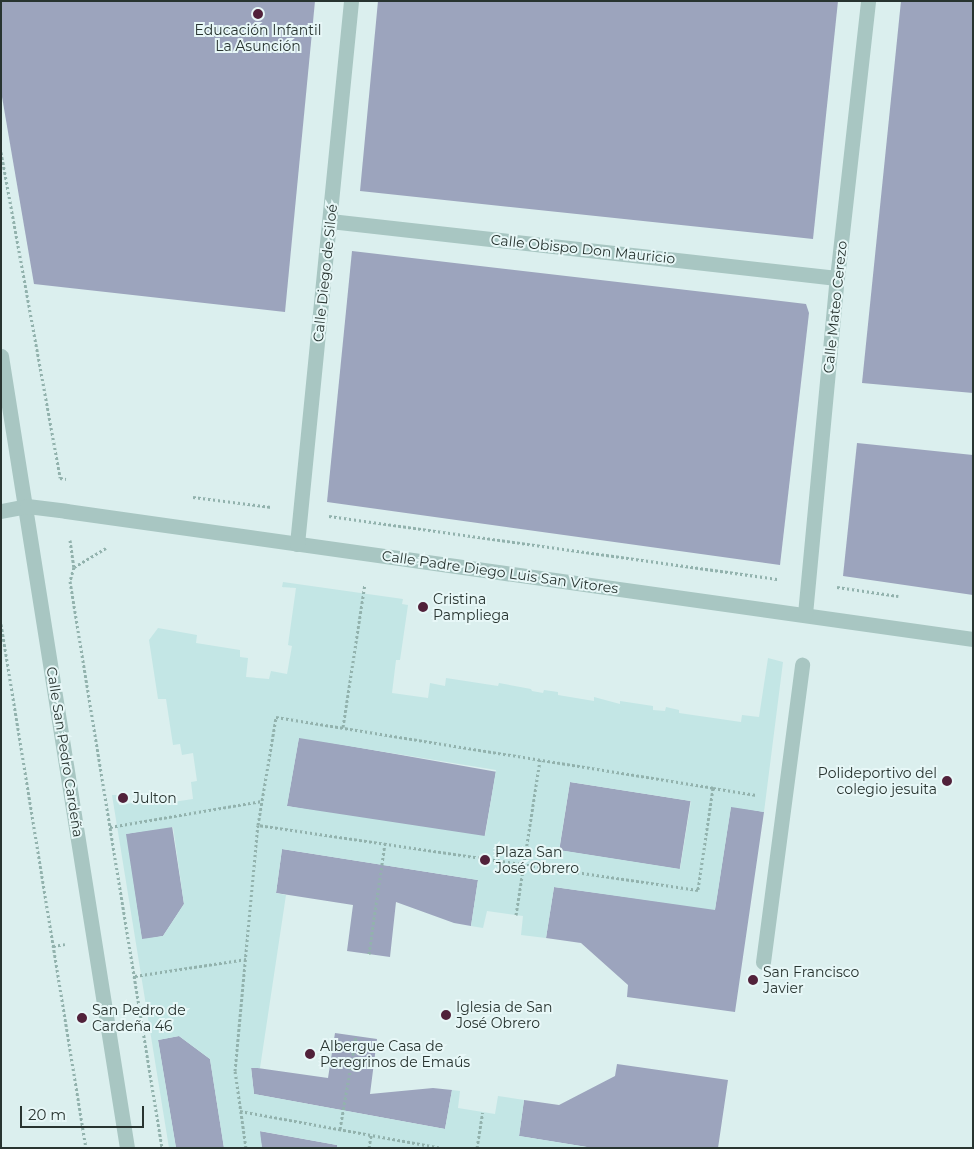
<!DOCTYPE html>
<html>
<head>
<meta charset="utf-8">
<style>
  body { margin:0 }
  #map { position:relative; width:974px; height:1149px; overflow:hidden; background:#dbefee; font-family:Montserrat,sans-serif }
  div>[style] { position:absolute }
  .green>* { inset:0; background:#9ca4bd; transform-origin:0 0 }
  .plaza>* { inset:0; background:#c3e6e5 }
  .path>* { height:3px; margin-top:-1.5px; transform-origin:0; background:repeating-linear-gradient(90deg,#92b2ad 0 2.5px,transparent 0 5px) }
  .lane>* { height:15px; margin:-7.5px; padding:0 7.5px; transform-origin:7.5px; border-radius:7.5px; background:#a8c6c2 }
  .street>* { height:15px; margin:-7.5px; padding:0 7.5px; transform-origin:7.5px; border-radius:7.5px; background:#a8c6c2 }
  .dots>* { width:14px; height:14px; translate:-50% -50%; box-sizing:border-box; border:2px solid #e7f7f7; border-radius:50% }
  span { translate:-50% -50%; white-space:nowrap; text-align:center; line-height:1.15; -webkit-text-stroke:4px #e7f7f7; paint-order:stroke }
  .poi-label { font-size:14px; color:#283430 }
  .left { translate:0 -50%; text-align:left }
  .right { translate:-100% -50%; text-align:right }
  .street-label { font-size:14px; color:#283430 }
  .frame { position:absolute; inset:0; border:2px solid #283430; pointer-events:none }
  .scale { position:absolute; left:20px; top:1106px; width:124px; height:22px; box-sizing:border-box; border:2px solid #283430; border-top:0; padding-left:6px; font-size:15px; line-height:18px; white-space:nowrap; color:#283430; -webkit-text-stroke:4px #e7f7f7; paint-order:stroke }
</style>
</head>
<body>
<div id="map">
  <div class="green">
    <div style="clip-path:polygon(1px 1px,315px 1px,285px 312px,34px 284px,1px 91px)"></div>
    <div style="clip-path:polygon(378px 1px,838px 1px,813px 239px,360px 191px)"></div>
    <div style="clip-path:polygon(901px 1px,973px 1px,973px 393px,862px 383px)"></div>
    <div style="clip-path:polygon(352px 251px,806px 304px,809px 313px,780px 565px,327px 502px)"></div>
    <div style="clip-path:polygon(857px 443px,973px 455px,973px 595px,843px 576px)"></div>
    <div style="left:299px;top:737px;width:200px;height:70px;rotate:10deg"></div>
    <div style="left:570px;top:782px;width:122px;height:69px;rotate:9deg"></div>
    <div style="clip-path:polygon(731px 806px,764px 812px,735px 1012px,627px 997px,628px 985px,581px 943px,546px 938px,554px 887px,715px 909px)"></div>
    <div style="clip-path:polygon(172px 826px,184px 904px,163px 936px,142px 940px,125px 834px)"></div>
    <div style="clip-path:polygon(282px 849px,478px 880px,471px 926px,454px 923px,396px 902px,390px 957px,347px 951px,353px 905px,276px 893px)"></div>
    <div style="clip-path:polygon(335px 1033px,377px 1039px,370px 1094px,433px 1088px,452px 1090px,445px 1129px,254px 1094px,251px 1067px,328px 1078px)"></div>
    <div style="clip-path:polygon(179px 1036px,210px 1059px,224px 1148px,176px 1148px,158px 1040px)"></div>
    <div style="clip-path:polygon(617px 1064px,728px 1080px,718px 1148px,593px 1148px,519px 1136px,524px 1100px,559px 1105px,615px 1076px)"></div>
    <div style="clip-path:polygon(259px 1131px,337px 1145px,337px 1148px,262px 1148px)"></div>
  </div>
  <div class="plaza">
    <div style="clip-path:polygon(evenodd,283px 582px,403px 599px,402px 604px,408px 605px,400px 660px,396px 660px,392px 693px,428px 698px,430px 683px,445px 686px,446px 678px,498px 686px,499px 683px,531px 689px,532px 691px,543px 693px,544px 690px,558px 692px,558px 695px,594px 701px,594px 697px,620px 704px,620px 701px,653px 706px,653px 710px,665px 711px,666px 707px,679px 710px,679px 713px,741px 722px,742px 715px,759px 717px,768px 658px,783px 662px,764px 812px,731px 807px,715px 910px,554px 887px,546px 938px,521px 935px,523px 916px,487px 911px,483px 928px,471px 926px,478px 880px,282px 849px,276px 893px,286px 895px,260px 1068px,251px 1068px,254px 1094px,445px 1129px,452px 1090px,460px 1091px,458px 1108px,495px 1114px,498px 1096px,524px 1100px,519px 1136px,593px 1148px,337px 1148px,337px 1145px,260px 1131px,262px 1148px,224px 1148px,210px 1059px,179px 1036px,158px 1040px,176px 1148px,169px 1148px,112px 795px,117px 795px,119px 805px,172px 797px,173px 802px,193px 799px,191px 782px,197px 781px,193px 753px,182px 755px,180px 744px,173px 745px,166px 699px,158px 699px,149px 640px,158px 628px,197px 635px,196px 643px,240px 650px,240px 657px,248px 658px,246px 677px,269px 679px,271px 671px,287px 674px,292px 646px,288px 645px,296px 588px,282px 587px,283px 582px,299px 738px,496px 770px,485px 836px,287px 806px,299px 738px,283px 582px,570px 782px,691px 801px,680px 869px,559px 850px,570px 782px,283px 582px,173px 827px,184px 904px,163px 936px,142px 939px,126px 834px,173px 827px)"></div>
  </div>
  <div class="path">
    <div style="left:1px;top:152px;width:331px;rotate:79.7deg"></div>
    <div style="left:60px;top:478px;width:6px;rotate:9deg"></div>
    <div style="left:193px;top:497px;width:79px;rotate:7.3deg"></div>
    <div style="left:329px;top:516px;width:454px;rotate:8deg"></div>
    <div style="left:70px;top:540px;width:27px;rotate:82deg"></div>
    <div style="left:106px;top:548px;width:37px;rotate:149deg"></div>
    <div style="left:74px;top:567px;width:15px;rotate:106deg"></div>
    <div style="left:70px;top:581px;width:574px;rotate:80.78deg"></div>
    <div style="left:837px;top:587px;width:62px;rotate:8.4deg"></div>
    <div style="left:1px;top:624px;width:531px;rotate:80.79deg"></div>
    <div style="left:343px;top:727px;width:145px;rotate:-81.3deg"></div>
    <div style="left:713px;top:788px;width:44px;rotate:9.2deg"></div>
    <div style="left:110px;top:827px;width:154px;rotate:-9.7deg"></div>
    <div style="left:516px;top:915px;width:157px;rotate:-81.2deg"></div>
    <div style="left:53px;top:946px;width:12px;rotate:-9deg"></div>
    <div style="left:369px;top:954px;width:112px;rotate:-81.8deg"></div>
    <div style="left:135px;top:976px;width:113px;rotate:-8.6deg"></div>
    <div style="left:240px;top:1111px;width:204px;rotate:10.4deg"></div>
    <div style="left:340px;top:1129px;width:94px;rotate:-80.2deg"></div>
    <div style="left:246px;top:1148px;width:78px;rotate:-98.1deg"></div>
    <div style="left:235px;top:1071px;width:247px;rotate:-84.7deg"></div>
    <div style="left:258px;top:825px;width:109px;rotate:-80.5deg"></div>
    <div style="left:276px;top:717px;width:443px;rotate:9.2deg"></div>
    <div style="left:713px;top:788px;width:103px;rotate:98.4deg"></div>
    <div style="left:698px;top:890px;width:445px;rotate:-171.6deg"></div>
    <div style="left:369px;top:1148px;width:13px;rotate:-81deg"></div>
    <div style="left:477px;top:1148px;width:36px;rotate:-81deg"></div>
  </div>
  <div class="lane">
    <div style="left:763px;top:962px;width:300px;rotate:-82.5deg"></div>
  </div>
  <div class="street">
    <div style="left:330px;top:221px;width:510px;rotate:6.41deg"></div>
    <div style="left:1px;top:356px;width:802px;rotate:80.96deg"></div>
    <div style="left:1px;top:511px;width:26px;rotate:-11deg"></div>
    <div style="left:27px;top:506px;width:39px;rotate:7deg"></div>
    <div style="left:66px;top:511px;width:916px;rotate:8.03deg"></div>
    <div style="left:297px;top:544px;width:546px;rotate:-84.32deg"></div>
    <div style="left:805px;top:614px;width:338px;rotate:-84.6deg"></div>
    <div style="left:837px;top:278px;width:279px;rotate:-83.6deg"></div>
  </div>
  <div class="dots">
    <div style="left:258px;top:14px;background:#51213a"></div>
    <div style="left:423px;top:607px;background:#51213a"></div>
    <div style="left:947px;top:781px;background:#51213a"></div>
    <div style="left:123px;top:798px;background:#51213a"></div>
    <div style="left:485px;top:860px;background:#51213a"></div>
    <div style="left:753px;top:980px;background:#51213a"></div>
    <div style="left:446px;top:1015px;background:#51213a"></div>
    <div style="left:82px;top:1018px;background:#51213a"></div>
    <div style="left:310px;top:1054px;background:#51213a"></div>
  </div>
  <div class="poi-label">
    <span style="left:258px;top:38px">Educación Infantil<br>La Asunción</span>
    <span class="left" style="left:433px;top:607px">Cristina<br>Pampliega</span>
    <span class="right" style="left:937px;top:781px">Polideportivo del<br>colegio jesuita</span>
    <span class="left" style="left:133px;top:798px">Julton</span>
    <span class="left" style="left:495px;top:860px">Plaza San<br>José Obrero</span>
    <span class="left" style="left:763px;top:980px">San Francisco<br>Javier</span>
    <span class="left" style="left:456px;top:1015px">Iglesia de San<br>José Obrero</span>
    <span class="left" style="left:92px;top:1018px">San Pedro de<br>Cardeña 46</span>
    <span class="left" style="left:320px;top:1054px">Albergue Casa de<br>Peregrinos de Emaús</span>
  </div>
  <div class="street-label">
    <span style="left:583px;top:249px;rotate:6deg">Calle Obispo Don Mauricio</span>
    <span style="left:325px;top:273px;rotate:-84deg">Calle Diego de Siloé</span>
    <span style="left:835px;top:307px;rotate:-84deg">Calle Mateo Cerezo</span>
    <span style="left:500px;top:572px;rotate:8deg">Calle Padre Diego Luis San Vitores</span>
    <span style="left:65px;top:752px;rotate:81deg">Calle San Pedro Cardeña</span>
  </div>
  <div class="frame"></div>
  <div class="scale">20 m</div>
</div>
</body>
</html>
